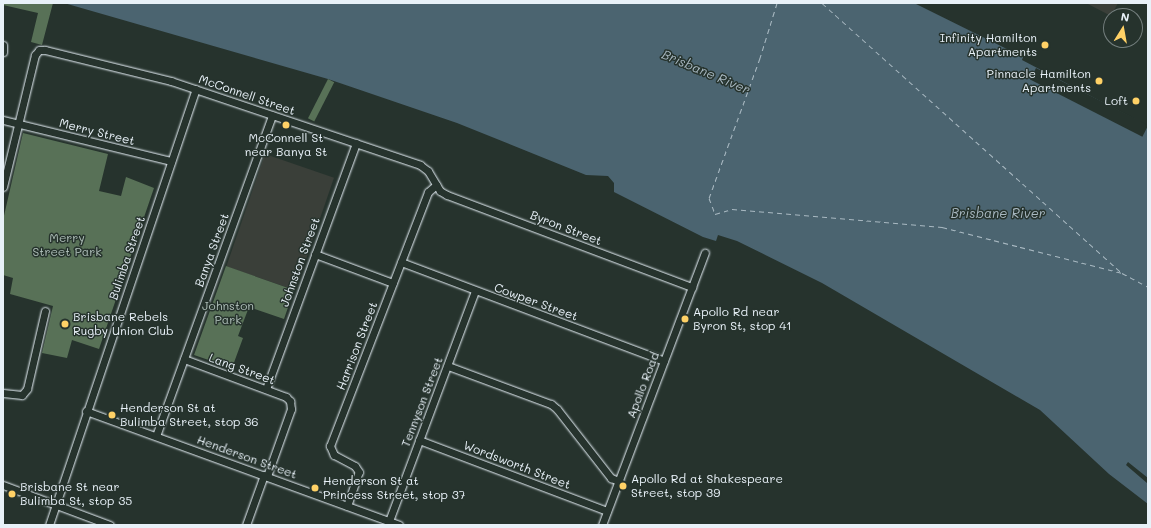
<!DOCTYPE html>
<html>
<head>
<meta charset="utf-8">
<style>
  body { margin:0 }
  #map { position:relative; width:1151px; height:528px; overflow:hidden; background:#26332d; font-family:Mali,sans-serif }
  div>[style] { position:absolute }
  .built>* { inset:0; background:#3a3f39; transform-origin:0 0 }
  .green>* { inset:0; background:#587157; transform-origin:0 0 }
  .water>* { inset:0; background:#4b6470 }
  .pier>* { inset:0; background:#26332d; transform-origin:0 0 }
  .ferry>* { height:1px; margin-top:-0.5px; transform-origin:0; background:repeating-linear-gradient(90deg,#a9b9c2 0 5px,transparent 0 9px) }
  .roads { filter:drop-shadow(0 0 1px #e8f1f8) drop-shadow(0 0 1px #e8f1f8) }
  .minor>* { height:7px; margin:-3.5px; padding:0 3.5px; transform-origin:3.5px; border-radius:3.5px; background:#26332d }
  .dots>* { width:11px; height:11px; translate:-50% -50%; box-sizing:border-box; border:2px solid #26332d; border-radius:50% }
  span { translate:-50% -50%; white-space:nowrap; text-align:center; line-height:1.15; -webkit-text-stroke:3px #26332d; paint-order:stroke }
  .poi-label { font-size:12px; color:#e8f1f8 }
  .right { translate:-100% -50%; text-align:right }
  .left { translate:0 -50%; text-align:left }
  .street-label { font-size:12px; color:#e8f1f8 }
  .park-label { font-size:12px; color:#aebeb8 }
  .water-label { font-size:13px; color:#a9b9c2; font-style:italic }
  .frame { position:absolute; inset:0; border:4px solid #e8f1f8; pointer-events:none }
  .north { position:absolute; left:1103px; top:8px; width:40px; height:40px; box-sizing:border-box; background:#26332d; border:1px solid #747f7e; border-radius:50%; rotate:11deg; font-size:11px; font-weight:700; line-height:16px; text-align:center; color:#e8f1f8 }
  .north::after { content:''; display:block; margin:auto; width:14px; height:18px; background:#ffd166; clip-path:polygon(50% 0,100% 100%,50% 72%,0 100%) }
</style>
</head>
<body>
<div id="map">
  <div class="built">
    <div style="clip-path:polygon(1086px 3px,1118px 3px,1111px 16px)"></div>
    <div style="left:265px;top:154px;width:73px;height:119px;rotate:19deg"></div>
  </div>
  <div class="green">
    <div style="clip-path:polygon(3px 3px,53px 3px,42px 45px,31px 42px,38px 13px,3px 5px)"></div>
    <div style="left:328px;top:79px;width:7px;height:44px;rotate:27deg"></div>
    <div style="clip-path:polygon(23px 133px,108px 154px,99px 191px,121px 196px,126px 177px,154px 188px,99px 349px,72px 340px,67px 358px,42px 353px,53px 306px,10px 294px,13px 278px,3px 275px,3px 220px)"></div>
    <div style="clip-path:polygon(226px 266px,294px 290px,284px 319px,249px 307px,238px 336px,243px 338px,232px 368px,194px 355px)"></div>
  </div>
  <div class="water">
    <div style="clip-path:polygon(64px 3px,914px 3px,1023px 57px,1022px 60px,1148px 126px,1148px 504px,1109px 474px,1040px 410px,822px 283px,737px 241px,718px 235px,716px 241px,703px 237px,614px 192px,614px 183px,608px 176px,586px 175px,457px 123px,328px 79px)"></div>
  </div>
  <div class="pier">
    <div style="left:1036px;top:68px;width:126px;height:13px;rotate:27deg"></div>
    <div style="clip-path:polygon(1128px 462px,1148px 478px,1148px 489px,1147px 483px,1126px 465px)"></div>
  </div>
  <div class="ferry">
    <div style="left:777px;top:3px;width:58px;rotate:107.2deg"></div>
    <div style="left:760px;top:58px;width:149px;rotate:110deg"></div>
    <div style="left:709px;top:198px;width:17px;rotate:69deg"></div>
    <div style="left:715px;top:214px;width:18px;rotate:-16deg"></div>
    <div style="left:732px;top:209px;width:211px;rotate:4.9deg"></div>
    <div style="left:942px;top:227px;width:186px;rotate:14.3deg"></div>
    <div style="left:1122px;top:273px;width:30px;rotate:28deg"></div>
    <div style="left:822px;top:3px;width:404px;rotate:42deg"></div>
  </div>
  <div class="roads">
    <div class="minor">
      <div style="left:3px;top:45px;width:7px;rotate:90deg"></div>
      <div style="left:3px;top:120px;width:173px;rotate:13.7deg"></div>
      <div style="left:3px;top:187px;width:136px;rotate:-76.4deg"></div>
      <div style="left:35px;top:55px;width:6px;rotate:-51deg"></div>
      <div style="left:39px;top:50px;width:6px"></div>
      <div style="left:45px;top:50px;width:130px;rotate:13.8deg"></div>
      <div style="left:171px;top:81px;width:263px;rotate:18.6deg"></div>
      <div style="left:420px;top:165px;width:10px;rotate:37deg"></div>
      <div style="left:428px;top:171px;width:23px;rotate:59deg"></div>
      <div style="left:440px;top:191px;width:8px;rotate:30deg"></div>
      <div style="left:447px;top:195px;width:262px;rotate:20.6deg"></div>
      <div style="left:315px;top:254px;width:83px;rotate:20.4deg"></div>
      <div style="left:401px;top:262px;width:281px;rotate:20.6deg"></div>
      <div style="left:184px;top:359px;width:109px;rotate:20.4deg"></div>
      <div style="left:286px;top:397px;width:6px;rotate:45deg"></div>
      <div style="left:290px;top:401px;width:8px;rotate:83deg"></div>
      <div style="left:291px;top:409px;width:71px;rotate:109.7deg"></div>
      <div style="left:448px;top:366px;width:110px;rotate:20.3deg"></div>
      <div style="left:551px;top:404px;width:8px;rotate:40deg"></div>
      <div style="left:557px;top:409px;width:88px;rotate:52deg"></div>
      <div style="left:611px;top:478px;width:9px;rotate:21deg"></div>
      <div style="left:266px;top:389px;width:262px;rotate:-69.9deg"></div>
      <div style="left:3px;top:393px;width:19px;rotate:6deg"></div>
      <div style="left:22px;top:395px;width:8px;rotate:-50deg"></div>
      <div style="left:27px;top:389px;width:80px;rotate:-77deg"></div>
      <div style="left:86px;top:411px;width:333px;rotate:20deg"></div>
      <div style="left:156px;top:436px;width:341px;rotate:-70.1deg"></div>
      <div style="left:419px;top:440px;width:201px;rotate:20.7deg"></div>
      <div style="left:3px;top:485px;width:114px;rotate:20.5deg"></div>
      <div style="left:347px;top:506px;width:36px;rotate:-71deg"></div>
      <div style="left:359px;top:472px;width:7px;rotate:-124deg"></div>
      <div style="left:355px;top:466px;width:24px;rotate:-152deg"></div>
      <div style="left:334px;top:455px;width:10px;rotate:-114deg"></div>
      <div style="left:330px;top:446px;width:272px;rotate:-68.9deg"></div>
      <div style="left:428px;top:192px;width:11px;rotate:-41deg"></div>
      <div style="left:389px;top:521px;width:246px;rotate:-69.5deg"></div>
      <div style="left:49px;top:525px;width:460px;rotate:-71.4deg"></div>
      <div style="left:246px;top:525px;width:53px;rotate:-70.2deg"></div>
      <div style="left:602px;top:525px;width:291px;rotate:-69.3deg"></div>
    </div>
  </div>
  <div class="dots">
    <div style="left:1045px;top:45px;background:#ffd166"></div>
    <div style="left:1099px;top:81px;background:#ffd166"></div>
    <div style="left:1136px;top:101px;background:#ffd166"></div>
    <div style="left:286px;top:125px;background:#ffd166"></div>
    <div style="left:685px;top:319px;background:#ffd166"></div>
    <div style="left:65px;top:324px;background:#ffd166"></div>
    <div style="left:112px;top:415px;background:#ffd166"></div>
    <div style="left:623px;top:486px;background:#ffd166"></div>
    <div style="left:315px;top:488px;background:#ffd166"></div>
    <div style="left:12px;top:494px;background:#ffd166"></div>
  </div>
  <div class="poi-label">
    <span class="right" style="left:1037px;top:45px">Infinity Hamilton<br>Apartments</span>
    <span class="right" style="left:1091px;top:81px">Pinnacle Hamilton<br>Apartments</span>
    <span class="right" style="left:1128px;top:101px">Loft</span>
    <span style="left:286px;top:145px">McConnell St<br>near Banya St</span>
    <span class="left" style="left:693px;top:319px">Apollo Rd near<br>Byron St, stop 41</span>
    <span class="left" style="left:73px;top:324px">Brisbane Rebels<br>Rugby Union Club</span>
    <span class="left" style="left:120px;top:415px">Henderson St at<br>Bulimba Street, stop 36</span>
    <span class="left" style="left:631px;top:486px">Apollo Rd at Shakespeare<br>Street, stop 39</span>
    <span class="left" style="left:323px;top:488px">Henderson St at<br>Princess Street, stop 37</span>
    <span class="left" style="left:20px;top:494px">Brisbane St near<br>Bulimba St, stop 35</span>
  </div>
  <div class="street-label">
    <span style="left:247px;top:95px;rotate:19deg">McConnell Street</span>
    <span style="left:97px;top:132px;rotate:14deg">Merry Street</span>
    <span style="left:566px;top:228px;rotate:21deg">Byron Street</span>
    <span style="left:212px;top:250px;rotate:-70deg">Banya Street</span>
    <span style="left:127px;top:258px;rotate:-71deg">Bulimba Street</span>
    <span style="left:300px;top:262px;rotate:-70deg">Johnston Street</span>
    <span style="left:536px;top:302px;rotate:20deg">Cowper Street</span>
    <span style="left:357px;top:346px;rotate:-69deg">Harrison Street</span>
    <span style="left:242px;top:369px;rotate:20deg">Lang Street</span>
    <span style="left:643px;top:385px;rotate:-69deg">Apollo Road</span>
    <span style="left:422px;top:402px;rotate:-69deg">Tennyson Street</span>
    <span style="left:247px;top:457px;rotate:20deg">Henderson Street</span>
    <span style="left:517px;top:465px;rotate:21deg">Wordsworth Street</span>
  </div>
  <div class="park-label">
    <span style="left:67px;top:245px">Merry<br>Street Park</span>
    <span style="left:228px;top:313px">Johnston<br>Park</span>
  </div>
  <div class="water-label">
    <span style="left:706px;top:72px;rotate:23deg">Brisbane River</span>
    <span style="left:998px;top:213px">Brisbane River</span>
  </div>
  <div class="frame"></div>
  <div class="north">N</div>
</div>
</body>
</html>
